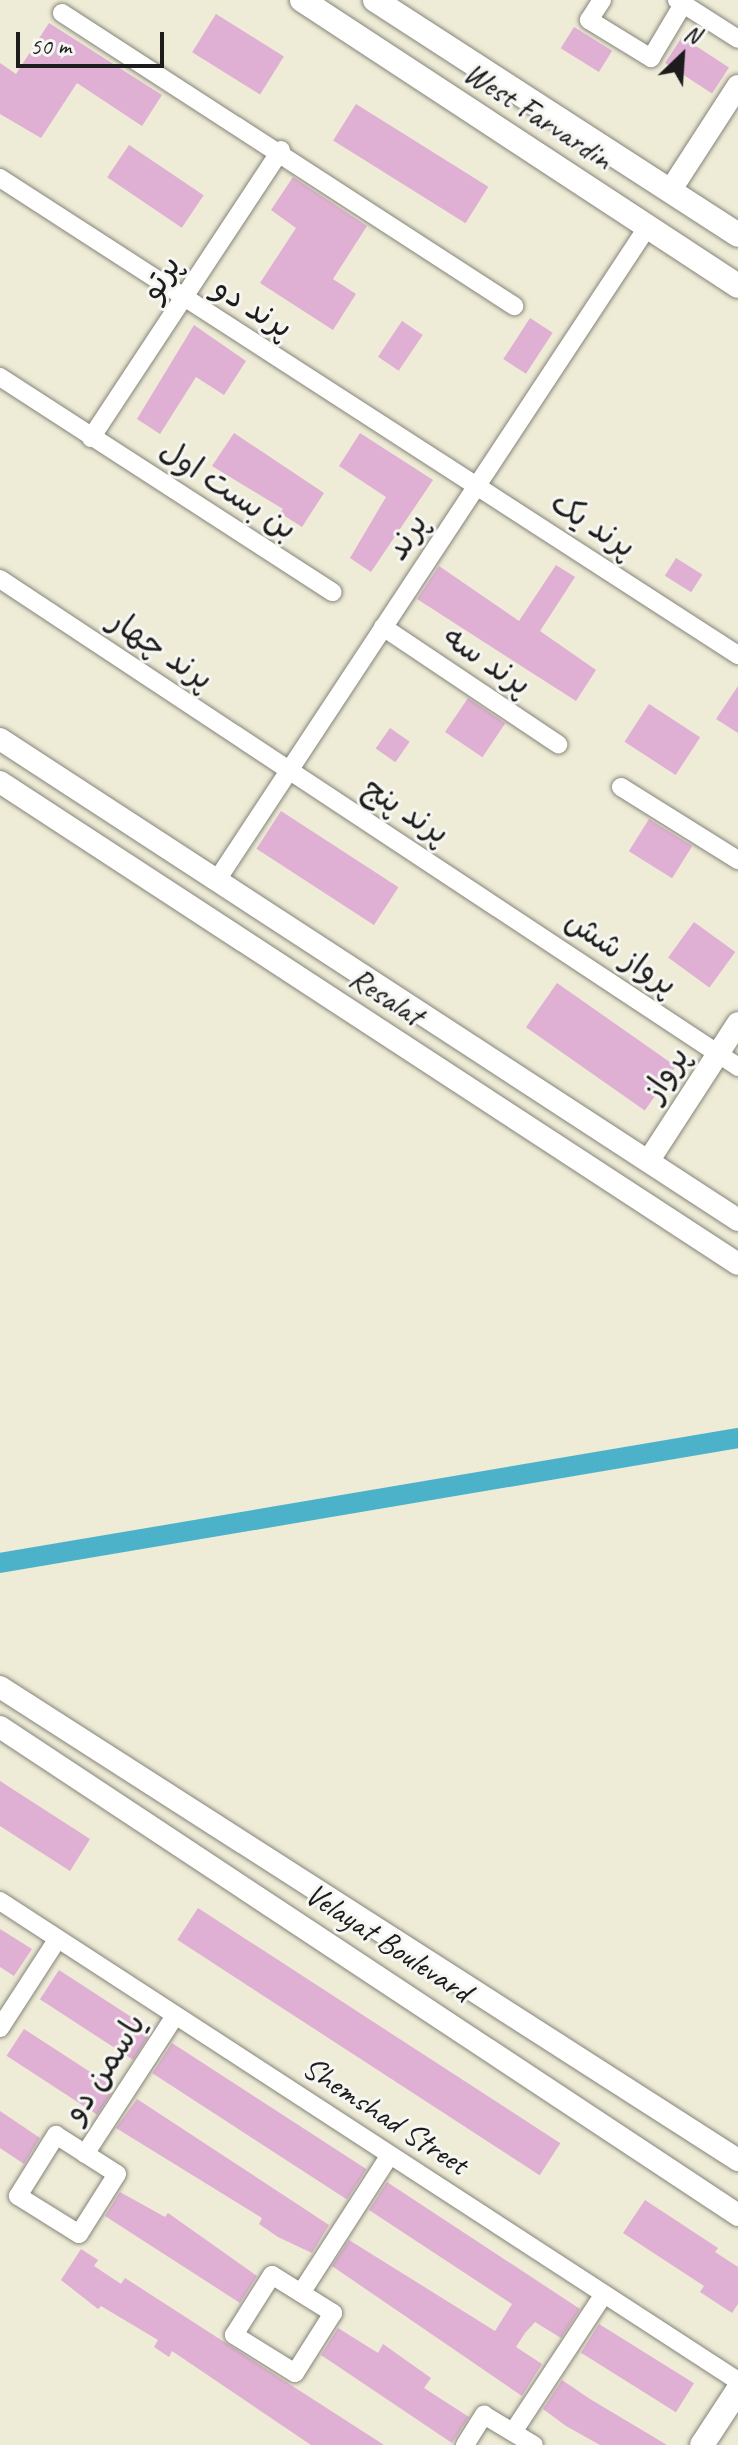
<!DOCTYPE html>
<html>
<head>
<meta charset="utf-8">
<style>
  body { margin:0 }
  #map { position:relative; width:738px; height:2445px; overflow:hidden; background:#eeebd6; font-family:Caveat,"Playpen Sans Arabic",sans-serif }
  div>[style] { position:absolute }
  .canal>* { height:20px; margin:-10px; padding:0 10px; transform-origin:10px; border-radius:10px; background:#4bb2ca }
  .building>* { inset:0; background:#dfb0d3; transform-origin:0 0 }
  .roads { filter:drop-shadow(0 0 2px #858479) drop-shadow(0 0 2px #858479) }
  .minor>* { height:18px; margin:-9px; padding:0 9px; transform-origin:9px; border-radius:9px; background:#fff }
  .tertiary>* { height:22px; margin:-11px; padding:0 11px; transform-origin:11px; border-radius:11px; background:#fff }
  .secondary>* { height:24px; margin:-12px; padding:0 12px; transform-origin:12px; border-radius:12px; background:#fff }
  span { translate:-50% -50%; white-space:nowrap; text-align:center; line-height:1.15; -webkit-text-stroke:6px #f6f6f2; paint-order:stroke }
  .street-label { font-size:32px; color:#1c1c1c }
  .north { position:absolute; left:642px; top:16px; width:80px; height:80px; -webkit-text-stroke:6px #f6f6f2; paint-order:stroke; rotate:25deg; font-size:22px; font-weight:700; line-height:32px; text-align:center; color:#1c1c1c }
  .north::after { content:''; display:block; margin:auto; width:28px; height:36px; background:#1c1c1c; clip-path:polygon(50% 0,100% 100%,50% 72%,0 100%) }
  .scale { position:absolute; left:16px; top:32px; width:148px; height:36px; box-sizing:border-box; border:4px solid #1c1c1c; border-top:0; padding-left:10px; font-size:24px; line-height:28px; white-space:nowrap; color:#1c1c1c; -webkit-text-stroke:6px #f6f6f2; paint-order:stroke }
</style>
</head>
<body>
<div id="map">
  <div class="canal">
    <div style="left:0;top:1563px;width:749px;rotate:-9.61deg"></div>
  </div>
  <div class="building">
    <div style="left:216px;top:14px;width:80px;height:45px;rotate:32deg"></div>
    <div style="clip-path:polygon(49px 23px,162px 95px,142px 126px,77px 83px,41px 138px,0 114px,0 63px,16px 74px)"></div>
    <div style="left:574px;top:27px;width:45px;height:25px;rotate:32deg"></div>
    <div style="left:682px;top:37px;width:56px;height:31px;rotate:33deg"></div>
    <div style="left:356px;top:104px;width:156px;height:43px;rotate:32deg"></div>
    <div style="left:129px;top:145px;width:90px;height:39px;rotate:34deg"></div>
    <div style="clip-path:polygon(293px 177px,367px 226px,333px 279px,356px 294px,333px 330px,260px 283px,296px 228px,271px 210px)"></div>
    <div style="left:530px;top:318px;width:27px;height:49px;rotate:33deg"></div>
    <div style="left:402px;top:321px;width:25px;height:43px;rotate:34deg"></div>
    <div style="clip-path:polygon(194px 325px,246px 361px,224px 395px,196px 377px,160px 434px,137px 419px)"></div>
    <div style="clip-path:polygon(234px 433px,324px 493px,302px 527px,280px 513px,283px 509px,212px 466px)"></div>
    <div style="clip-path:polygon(360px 433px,433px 480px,371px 572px,350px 558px,386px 497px,339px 466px)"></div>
    <div style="left:676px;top:558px;width:31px;height:21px;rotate:32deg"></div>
    <div style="clip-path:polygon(556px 565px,575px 577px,540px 631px,596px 670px,576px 701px,417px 599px,439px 566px,519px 621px)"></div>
    <div style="clip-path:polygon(738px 686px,738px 733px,716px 719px)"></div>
    <div style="left:468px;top:698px;width:45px;height:41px;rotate:34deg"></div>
    <div style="left:649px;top:704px;width:61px;height:45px;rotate:33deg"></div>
    <div style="left:390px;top:728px;width:24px;height:25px;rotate:35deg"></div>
    <div style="left:281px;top:811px;width:140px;height:45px;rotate:33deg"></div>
    <div style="left:649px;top:819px;width:51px;height:38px;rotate:32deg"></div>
    <div style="left:694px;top:922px;width:51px;height:44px;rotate:36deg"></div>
    <div style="left:557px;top:983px;width:145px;height:54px;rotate:35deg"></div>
    <div style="clip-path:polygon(0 1781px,90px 1839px,70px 1871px,0 1826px)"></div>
    <div style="left:198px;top:1908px;width:432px;height:38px;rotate:33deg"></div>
    <div style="clip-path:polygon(0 1929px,32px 1949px,14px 1976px,0 1967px)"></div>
    <div style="left:59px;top:1970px;width:111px;height:35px;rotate:33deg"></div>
    <div style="left:24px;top:2029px;width:108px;height:32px;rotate:33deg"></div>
    <div style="left:172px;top:2043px;width:232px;height:36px;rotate:33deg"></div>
    <div style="clip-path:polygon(137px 2099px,329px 2225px,312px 2253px,278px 2237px,259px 2224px,262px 2218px,116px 2128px)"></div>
    <div style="clip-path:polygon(0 2111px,40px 2138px,24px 2164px,0 2148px)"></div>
    <div style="clip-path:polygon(387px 2182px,580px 2309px,561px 2338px,535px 2322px,525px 2333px,516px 2347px,542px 2364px,522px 2396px,332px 2266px,349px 2240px,495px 2331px,512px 2304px,369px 2210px)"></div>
    <div style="clip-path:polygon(120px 2192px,165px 2217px,168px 2213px,257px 2276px,240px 2303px,105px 2216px)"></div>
    <div style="clip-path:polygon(645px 2200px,718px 2248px,715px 2252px,738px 2267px,738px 2304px,732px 2313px,700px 2292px,704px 2286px,623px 2233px)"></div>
    <div style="clip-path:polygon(81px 2249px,98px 2260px,94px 2266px,121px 2284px,125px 2278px,384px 2445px,311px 2445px,172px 2351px,169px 2357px,154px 2347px,158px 2340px,101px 2306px,98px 2309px,61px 2280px)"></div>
    <div style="left:599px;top:2324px;width:112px;height:34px;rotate:32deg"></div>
    <div style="clip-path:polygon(338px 2328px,378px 2353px,383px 2344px,431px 2378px,424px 2388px,469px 2417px,452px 2443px,321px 2355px)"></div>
    <div style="clip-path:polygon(562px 2380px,590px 2399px,667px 2445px,600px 2445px,566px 2426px,543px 2409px)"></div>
  </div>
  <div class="roads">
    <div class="minor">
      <div style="left:602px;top:0;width:24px;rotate:123deg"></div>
      <div style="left:589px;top:20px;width:73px;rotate:31.5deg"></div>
      <div style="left:651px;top:58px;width:63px;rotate:-59.3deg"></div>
      <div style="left:677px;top:0;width:72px;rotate:32.6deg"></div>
      <div style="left:62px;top:13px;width:539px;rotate:32.95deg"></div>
      <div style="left:0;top:178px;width:879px;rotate:32.88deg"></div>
      <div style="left:0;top:377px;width:396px;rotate:32.9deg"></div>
      <div style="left:91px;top:438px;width:345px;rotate:-56.6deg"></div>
      <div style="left:0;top:579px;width:885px;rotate:33.47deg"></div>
      <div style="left:383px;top:627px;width:211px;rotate:33.8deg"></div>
      <div style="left:621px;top:787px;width:138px;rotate:32deg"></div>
      <div style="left:217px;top:880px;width:783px;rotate:-56.61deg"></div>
      <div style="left:0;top:1901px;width:880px;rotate:33.04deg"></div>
      <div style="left:0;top:2028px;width:105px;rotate:-57.1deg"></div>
      <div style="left:56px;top:2135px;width:72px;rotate:32.6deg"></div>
      <div style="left:117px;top:2174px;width:71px;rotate:122.3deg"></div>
      <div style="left:79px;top:2234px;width:72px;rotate:-148.1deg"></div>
      <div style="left:18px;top:2196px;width:72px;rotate:-58.1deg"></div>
      <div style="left:85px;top:2154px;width:165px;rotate:-56.9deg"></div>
      <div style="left:272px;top:2275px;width:72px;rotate:31.9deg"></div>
      <div style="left:333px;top:2313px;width:71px;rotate:122.3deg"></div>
      <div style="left:295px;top:2373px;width:72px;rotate:-148.1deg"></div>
      <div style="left:234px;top:2335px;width:71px;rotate:-57.7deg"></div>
      <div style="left:301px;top:2293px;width:164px;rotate:-57.2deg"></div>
      <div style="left:513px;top:2432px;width:165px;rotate:-56.6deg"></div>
      <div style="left:465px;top:2445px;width:36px;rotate:-58deg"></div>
      <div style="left:484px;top:2415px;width:58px;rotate:31deg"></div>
    </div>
    <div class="tertiary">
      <div style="left:670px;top:191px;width:125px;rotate:-57.1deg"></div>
      <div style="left:0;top:739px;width:881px;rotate:33.09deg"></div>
      <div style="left:0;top:782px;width:881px;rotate:33.15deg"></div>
      <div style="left:649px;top:1160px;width:163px;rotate:-57deg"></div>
      <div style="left:0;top:1687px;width:877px;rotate:32.66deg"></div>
      <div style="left:0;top:1727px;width:885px;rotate:33.47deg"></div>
    </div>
    <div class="secondary">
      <div style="left:302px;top:0;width:521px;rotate:33.26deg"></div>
      <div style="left:375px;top:0;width:432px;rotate:32.9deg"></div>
      <div style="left:702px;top:2445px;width:66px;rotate:-56.8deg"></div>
    </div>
  </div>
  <div class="street-label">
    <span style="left:538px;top:116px;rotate:33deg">West Farvardin</span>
    <span style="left:161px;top:278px;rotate:-57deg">پرتو</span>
    <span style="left:253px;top:308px;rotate:32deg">پرند دو</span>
    <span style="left:228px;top:490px;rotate:33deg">بن بست اول</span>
    <span style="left:593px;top:525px;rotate:33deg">پرند یک</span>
    <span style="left:407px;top:537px;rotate:-57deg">پرند</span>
    <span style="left:161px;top:650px;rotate:34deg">پرند چهار</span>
    <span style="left:487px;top:661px;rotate:34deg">پرند سه</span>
    <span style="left:406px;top:811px;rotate:33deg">پرند پنج</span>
    <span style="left:621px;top:953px;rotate:34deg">پرواز شش</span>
    <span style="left:386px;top:997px;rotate:33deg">Resalat</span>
    <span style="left:666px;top:1074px;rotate:-57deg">پرواز</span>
    <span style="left:388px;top:1943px;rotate:33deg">Velayat Boulevard</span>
    <span style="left:105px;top:2068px;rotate:-57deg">یاسمن دو</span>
    <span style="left:385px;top:2116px;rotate:33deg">Shemshad Street</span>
  </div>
  <div class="north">N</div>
  <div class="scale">50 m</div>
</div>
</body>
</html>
